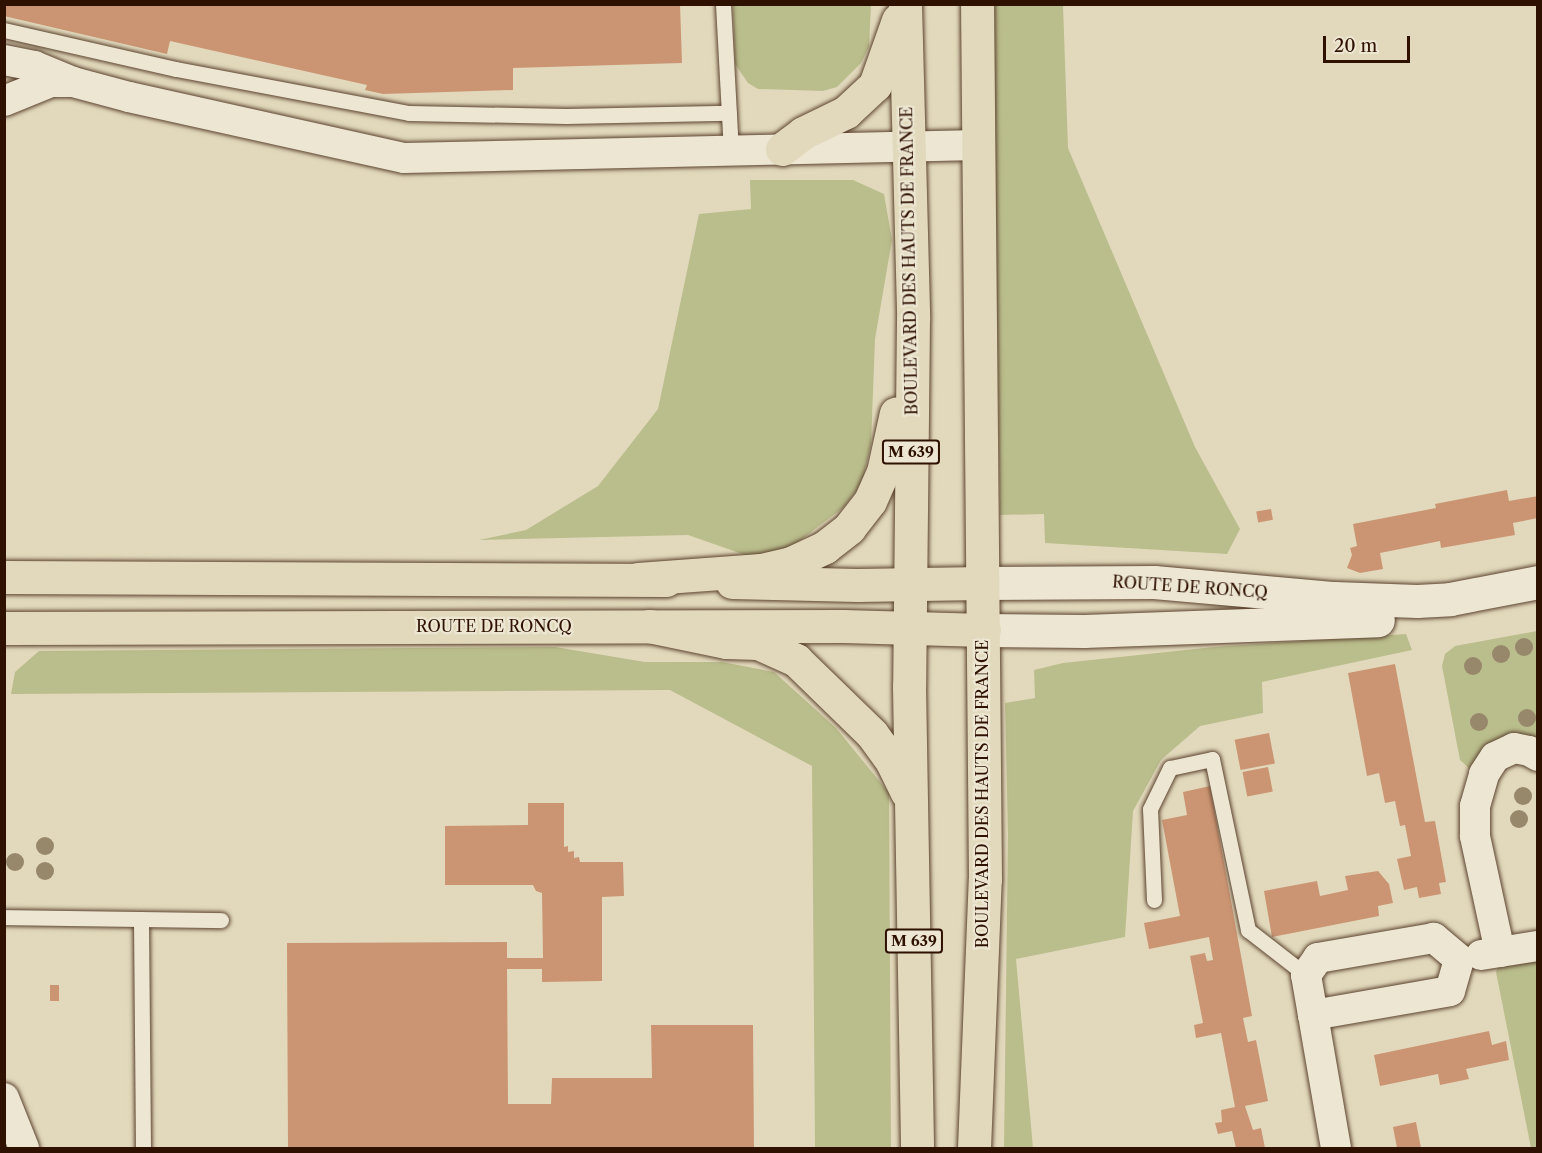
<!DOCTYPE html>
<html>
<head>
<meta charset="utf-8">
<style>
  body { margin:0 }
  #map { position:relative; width:1542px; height:1153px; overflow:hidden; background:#e2d9bc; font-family:"Libre Caslon Text",serif }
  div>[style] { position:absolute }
  .green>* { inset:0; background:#babd8c }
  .building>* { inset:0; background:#cb9573; transform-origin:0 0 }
  .roads { filter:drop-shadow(0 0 2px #5c432f) drop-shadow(0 0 2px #5c432f) }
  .service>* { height:15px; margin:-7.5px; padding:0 7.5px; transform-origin:7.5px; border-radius:7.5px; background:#ece6d3 }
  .minor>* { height:30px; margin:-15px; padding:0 15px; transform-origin:15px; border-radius:15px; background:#ece6d3 }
  .secondary>* { height:33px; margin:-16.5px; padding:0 16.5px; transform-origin:16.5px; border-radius:16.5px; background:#ece6d3 }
  .primary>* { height:33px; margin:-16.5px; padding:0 16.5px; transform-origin:16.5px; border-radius:16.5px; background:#e2d9bc }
  .trunk>* { height:33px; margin:-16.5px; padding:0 16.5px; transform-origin:16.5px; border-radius:16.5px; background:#e2d9bc }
  .trees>* { width:18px; height:18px; margin:-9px; border-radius:50%; background:#97886c }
  span { translate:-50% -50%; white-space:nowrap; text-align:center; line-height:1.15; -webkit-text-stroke:4.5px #ece6d3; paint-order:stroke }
  .shield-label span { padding:2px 4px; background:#ece6d3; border:2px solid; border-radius:4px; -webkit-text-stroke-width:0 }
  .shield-label { font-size:15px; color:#2f1100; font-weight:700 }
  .street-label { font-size:16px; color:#2f1100 }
  .frame { position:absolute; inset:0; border:6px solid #2f1100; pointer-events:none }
  .scale { position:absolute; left:1323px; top:36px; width:87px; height:27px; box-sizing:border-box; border:3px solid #2f1100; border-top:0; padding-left:8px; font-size:18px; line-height:21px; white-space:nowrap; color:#2f1100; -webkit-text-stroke:4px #ece6d3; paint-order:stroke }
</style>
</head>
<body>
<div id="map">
  <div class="green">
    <div style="clip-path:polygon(733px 5px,871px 5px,869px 47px,861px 63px,837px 87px,823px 91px,758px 89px,748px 83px,735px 64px)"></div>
    <div style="clip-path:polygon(993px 5px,1063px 5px,1068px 148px,1195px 447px,1240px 529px,1227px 554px,1045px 543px,1044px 514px,1000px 515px)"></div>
    <div style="clip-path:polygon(750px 180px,853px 180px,884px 194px,892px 240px,875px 339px,871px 444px,862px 483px,844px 507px,790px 548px,751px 557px,688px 535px,479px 540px,526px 530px,598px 486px,658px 409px,699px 214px,751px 209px)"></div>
    <div style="clip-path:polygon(1537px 631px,1537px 737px,1501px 745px,1471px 770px,1460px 760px,1442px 666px,1445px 654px,1455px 646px)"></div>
    <div style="clip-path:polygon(1406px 634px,1412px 650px,1262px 682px,1263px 713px,1200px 726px,1161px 760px,1133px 811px,1125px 937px,1016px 959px,1033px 1148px,1004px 1148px,1008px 835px,1005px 703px,1035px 698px,1034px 670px,1063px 663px,1214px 647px)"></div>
    <div style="clip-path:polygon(555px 647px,645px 662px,722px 662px,774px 672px,836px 728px,889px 793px,891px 1148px,815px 1148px,812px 766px,670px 690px,11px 694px,15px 672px,39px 651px)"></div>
    <div style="clip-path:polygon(1537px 956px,1537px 1148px,1531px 1148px,1496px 972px,1500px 963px)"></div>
  </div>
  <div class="building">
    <div style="clip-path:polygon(4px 4px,680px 4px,682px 63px,513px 68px,513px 90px,383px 94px,365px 90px,367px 85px,170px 41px,167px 54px,4px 16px)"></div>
    <div style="clip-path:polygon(1507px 490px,1509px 501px,1538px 496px,1538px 518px,1513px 523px,1515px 535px,1441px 548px,1440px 541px,1380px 553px,1383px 569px,1360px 573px,1347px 568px,1352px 555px,1350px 548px,1357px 546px,1353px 524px,1436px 508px,1435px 504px)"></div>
    <div style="left:1271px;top:509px;width:11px;height:15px;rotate:80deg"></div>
    <div style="clip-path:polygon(1395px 664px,1425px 822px,1435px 821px,1446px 882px,1439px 883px,1441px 894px,1419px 898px,1417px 887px,1404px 890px,1397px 859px,1411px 856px,1405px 825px,1400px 826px,1395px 801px,1385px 803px,1379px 773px,1367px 776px,1348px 673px)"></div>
    <div style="left:1269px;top:733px;width:31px;height:35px;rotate:79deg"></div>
    <div style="left:1268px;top:767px;width:25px;height:26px;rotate:79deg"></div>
    <div style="clip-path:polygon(1210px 786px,1252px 1016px,1243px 1018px,1248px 1042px,1256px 1040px,1268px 1101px,1245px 1106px,1253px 1130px,1261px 1128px,1265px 1148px,1236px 1148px,1232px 1131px,1218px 1134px,1215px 1123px,1222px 1122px,1221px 1110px,1235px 1107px,1221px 1033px,1196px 1038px,1194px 1025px,1203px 1023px,1190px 956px,1205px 953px,1207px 961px,1213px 960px,1209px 937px,1149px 949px,1144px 923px,1180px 916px,1162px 820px,1187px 815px,1183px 792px)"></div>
    <div style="clip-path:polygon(528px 803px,564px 803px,564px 847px,568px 846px,568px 852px,574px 851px,574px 858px,579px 857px,580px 862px,623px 862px,624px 896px,602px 897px,602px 981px,542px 982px,542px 969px,507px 969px,508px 1104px,551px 1104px,552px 1078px,652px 1078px,651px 1025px,753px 1025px,754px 1148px,288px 1148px,287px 943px,507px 942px,507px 958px,543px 958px,542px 893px,536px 891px,533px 885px,445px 885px,445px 826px,528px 825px)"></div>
    <div style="clip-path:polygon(1378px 871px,1389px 884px,1393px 903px,1378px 906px,1379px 916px,1272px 937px,1264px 891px,1317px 881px,1320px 896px,1348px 890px,1345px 876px)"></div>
    <div style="left:50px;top:985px;width:9px;height:16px"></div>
    <div style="clip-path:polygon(1489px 1031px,1492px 1045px,1506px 1041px,1509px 1060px,1466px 1069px,1469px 1079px,1440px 1085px,1438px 1074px,1380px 1086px,1374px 1055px)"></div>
    <div style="clip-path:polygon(1416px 1122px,1421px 1148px,1397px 1148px,1393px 1127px)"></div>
  </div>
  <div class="roads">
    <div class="service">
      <div style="left:723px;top:4px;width:147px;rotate:86.9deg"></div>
      <div style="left:4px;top:30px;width:176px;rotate:12.8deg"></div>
      <div style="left:176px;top:69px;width:237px;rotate:10.7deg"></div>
      <div style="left:409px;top:113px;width:157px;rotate:1.1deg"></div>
      <div style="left:566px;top:116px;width:163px;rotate:-1.1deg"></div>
      <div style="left:1154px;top:900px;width:91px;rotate:-92.5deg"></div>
      <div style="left:1150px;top:809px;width:46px;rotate:-64deg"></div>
      <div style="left:1170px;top:768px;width:43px;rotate:-12.1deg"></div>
      <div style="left:1212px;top:759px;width:175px;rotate:78.1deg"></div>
      <div style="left:1248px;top:930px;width:73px;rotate:37.8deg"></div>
      <div style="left:4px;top:917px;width:217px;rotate:0.8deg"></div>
      <div style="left:141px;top:919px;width:229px;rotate:89.5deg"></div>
    </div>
    <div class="minor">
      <div style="left:4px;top:60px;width:31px;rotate:11deg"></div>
      <div style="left:34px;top:66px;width:42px;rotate:22.3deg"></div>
      <div style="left:73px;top:82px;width:58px;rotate:15deg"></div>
      <div style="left:129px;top:97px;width:282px;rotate:12.5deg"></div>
      <div style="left:404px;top:158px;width:575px;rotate:-1.3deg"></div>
      <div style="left:4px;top:101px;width:51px;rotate:-22deg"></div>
      <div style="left:51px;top:82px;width:22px"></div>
      <div style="left:1500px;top:952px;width:119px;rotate:-102.2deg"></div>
      <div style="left:1475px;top:836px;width:30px;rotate:-90deg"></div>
      <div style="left:1475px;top:806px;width:33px;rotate:-74deg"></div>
      <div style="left:1484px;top:774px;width:20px;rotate:-57deg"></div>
      <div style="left:1495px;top:757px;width:21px;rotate:-25deg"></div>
      <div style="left:1514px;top:748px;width:15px;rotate:11deg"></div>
      <div style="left:1529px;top:751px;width:10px;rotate:29deg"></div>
      <div style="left:1481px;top:955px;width:58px;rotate:-9deg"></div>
      <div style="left:1313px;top:1015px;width:139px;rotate:-9.9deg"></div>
      <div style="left:1450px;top:991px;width:33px;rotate:-74deg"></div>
      <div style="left:1459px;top:959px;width:33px;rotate:-140deg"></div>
      <div style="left:1434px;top:938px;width:118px;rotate:170.2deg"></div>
      <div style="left:1318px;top:958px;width:21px;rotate:125deg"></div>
      <div style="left:1306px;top:975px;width:41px;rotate:80.1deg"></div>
      <div style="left:1313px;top:1015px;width:135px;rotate:80.2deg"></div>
      <div style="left:4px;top:1098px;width:54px;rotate:68.2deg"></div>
    </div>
    <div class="secondary">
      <div style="left:982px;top:583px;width:172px;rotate:-0.3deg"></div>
      <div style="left:1154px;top:582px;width:181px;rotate:5.1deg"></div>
      <div style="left:1334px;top:598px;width:83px;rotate:2.1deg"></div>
      <div style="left:1417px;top:601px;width:33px;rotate:-3deg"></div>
      <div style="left:1450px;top:599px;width:90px;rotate:-10.9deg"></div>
      <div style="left:984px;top:630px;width:100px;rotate:0.6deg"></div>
      <div style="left:1084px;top:631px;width:294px;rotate:-2.1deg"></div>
    </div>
    <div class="primary">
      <div style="left:4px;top:577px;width:662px;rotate:0.26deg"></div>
      <div style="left:732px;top:582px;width:125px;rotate:1.4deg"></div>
      <div style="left:857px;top:585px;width:125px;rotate:-0.9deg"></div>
      <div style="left:4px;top:628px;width:839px;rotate:-0.14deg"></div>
      <div style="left:843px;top:626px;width:141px;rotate:1.6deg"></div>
    </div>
    <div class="trunk">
      <div style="left:905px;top:4px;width:315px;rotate:88.5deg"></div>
      <div style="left:913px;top:319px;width:367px;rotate:90.6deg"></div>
      <div style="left:909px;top:686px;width:462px;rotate:89deg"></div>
      <div style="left:782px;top:149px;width:26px;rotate:-37deg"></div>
      <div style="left:803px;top:133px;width:48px;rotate:-26deg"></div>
      <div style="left:846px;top:112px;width:40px;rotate:-43deg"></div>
      <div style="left:875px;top:85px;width:69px;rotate:-70.5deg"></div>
      <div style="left:638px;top:579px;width:123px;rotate:-4.2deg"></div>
      <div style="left:761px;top:570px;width:31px;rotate:-13deg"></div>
      <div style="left:791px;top:563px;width:38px;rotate:-25deg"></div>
      <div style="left:825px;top:547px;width:31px;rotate:-38deg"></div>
      <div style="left:849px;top:528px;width:34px;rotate:-52deg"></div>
      <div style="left:870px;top:501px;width:32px;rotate:-66deg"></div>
      <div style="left:883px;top:472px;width:60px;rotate:-77.6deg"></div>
      <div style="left:649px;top:626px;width:79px;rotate:11.7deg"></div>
      <div style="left:726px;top:642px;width:32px;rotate:2deg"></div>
      <div style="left:758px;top:643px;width:42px;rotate:24.1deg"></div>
      <div style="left:796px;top:660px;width:106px;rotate:44.2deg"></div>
      <div style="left:872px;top:734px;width:34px;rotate:54deg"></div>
      <div style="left:892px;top:762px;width:34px;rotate:64deg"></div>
      <div style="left:974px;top:1148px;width:269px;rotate:-87.7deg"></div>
      <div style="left:985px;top:879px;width:875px;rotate:-90.52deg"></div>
    </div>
  </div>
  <div class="trees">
    <div style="left:1524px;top:647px"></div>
    <div style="left:1501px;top:654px"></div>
    <div style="left:1473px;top:666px"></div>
    <div style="left:1527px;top:718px"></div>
    <div style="left:1479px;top:722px"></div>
    <div style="left:1523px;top:796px"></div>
    <div style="left:1519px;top:819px"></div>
    <div style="left:45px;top:846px"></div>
    <div style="left:15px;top:862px"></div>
    <div style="left:45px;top:871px"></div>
  </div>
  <div class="shield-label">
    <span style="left:911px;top:452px">M 639</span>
    <span style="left:914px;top:941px">M 639</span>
  </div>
  <div class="street-label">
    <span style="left:909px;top:261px;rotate:-91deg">BOULEVARD DES HAUTS DE FRANCE</span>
    <span style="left:1190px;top:587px;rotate:4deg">ROUTE DE RONCQ</span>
    <span style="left:494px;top:626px">ROUTE DE RONCQ</span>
    <span style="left:982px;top:794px;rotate:-90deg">BOULEVARD DES HAUTS DE FRANCE</span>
  </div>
  <div class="frame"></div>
  <div class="scale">20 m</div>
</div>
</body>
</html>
